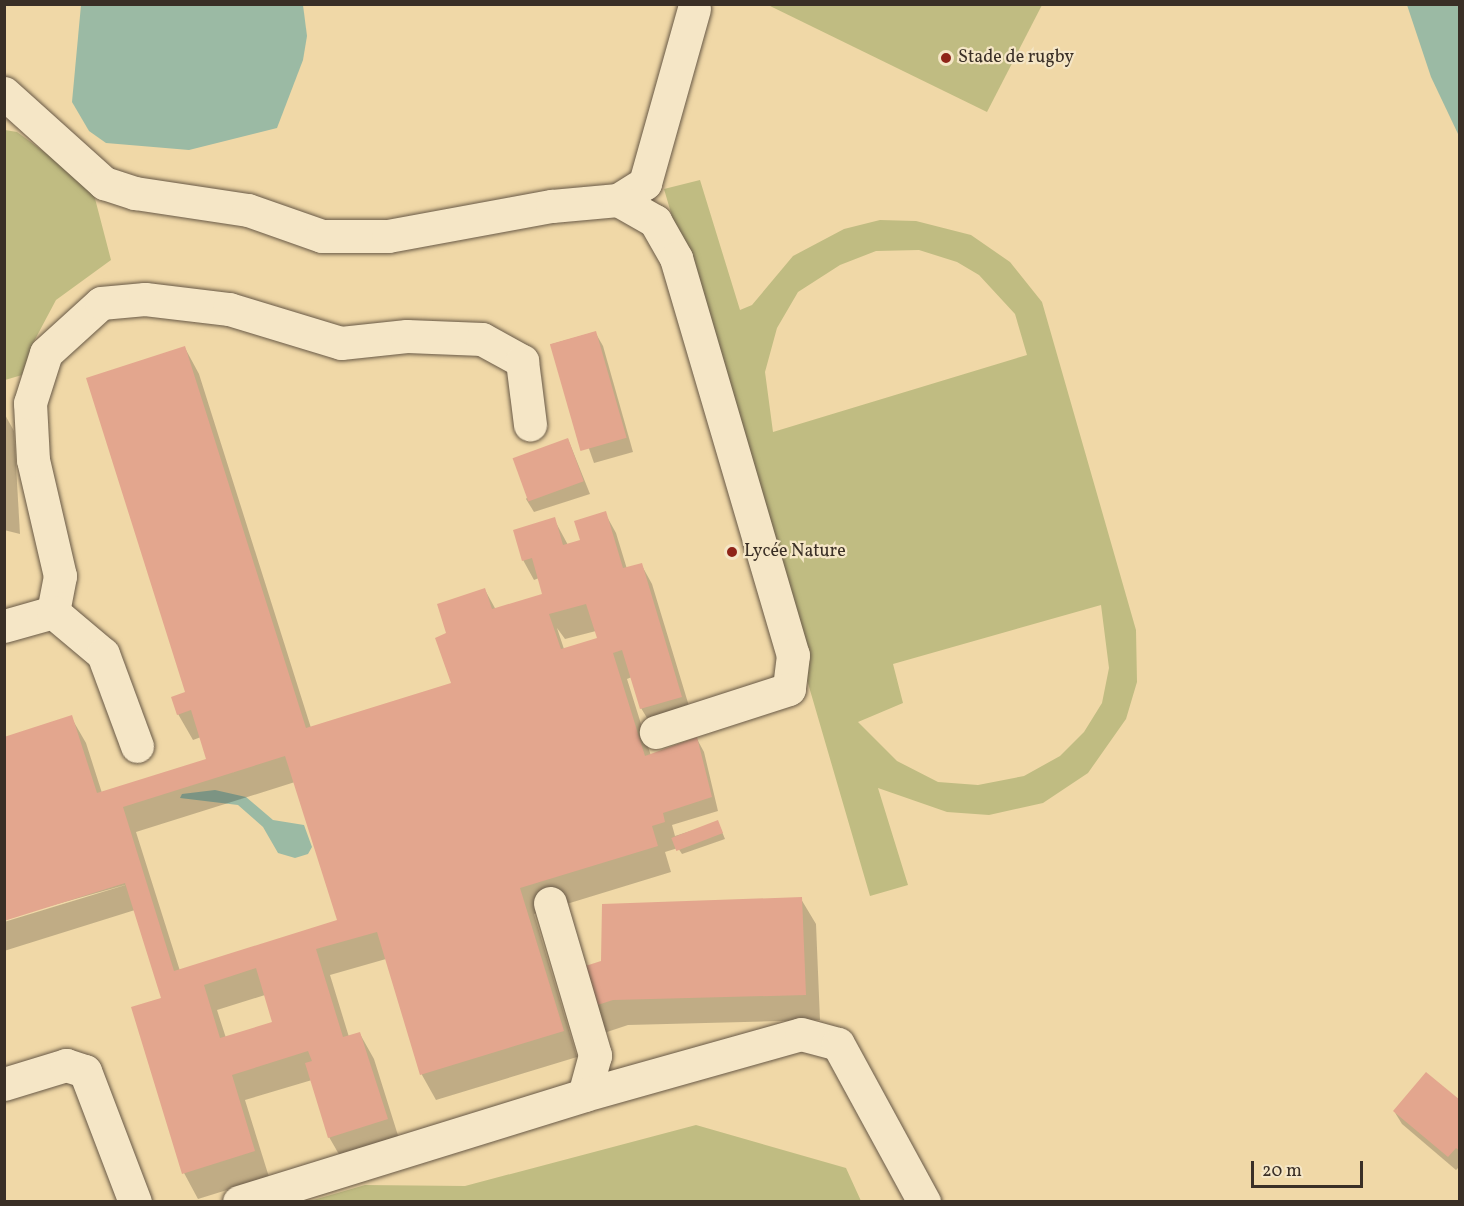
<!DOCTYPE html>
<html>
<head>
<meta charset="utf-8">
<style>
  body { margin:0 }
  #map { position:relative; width:1464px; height:1206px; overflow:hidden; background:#f0d8a7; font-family:Vollkorn,serif }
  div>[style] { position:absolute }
  .green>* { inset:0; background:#c0bc82 }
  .water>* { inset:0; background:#9bbaa4 }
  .shadow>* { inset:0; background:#0003 }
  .building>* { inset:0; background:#e3a68e; transform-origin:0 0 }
  .roads { filter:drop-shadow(0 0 2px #685946) drop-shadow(0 0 2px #685946) }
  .minor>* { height:33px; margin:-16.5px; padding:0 16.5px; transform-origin:16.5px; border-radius:16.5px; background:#f5e6c6 }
  .dots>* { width:16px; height:16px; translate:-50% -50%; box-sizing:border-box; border:3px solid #f5e6c6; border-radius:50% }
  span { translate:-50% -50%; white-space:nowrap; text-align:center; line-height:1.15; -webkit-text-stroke:4.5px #f5e6c6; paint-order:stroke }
  .poi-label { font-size:18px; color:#3a2f26 }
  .left { translate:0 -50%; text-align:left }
  .frame { position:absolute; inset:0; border:6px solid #3a2f26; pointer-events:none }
  .scale { position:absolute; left:1251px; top:1161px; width:112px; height:27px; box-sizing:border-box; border:3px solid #3a2f26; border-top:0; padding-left:8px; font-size:18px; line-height:21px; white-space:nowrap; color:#3a2f26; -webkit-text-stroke:4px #f5e6c6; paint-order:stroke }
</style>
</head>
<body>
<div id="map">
  <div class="green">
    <div style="clip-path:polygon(768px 5px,1042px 5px,987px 112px)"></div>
    <div style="clip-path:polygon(5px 130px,17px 132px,92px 187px,111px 260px,56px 300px,31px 347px,22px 375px,5px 380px)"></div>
    <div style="clip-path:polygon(evenodd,700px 180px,740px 310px,752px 305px,793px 256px,844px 229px,880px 220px,916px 221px,971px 235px,1010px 262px,1042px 302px,1136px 630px,1137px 682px,1126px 719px,1088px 773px,1043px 803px,989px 815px,947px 812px,878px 788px,908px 885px,870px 896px,664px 189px,700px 180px,919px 250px,957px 262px,979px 275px,1015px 314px,1027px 355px,773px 432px,765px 372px,777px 328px,798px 292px,840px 265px,876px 251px,919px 250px,700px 180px,1101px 605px,1109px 668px,1102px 703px,1084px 732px,1060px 756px,1024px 776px,978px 785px,938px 782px,897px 761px,858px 722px,903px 703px,893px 664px,1101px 605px)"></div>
    <div style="clip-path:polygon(696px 1125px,846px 1168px,861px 1201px,310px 1201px,365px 1185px,465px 1186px)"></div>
  </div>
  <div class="water">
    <div style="clip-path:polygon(81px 5px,303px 5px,307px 36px,303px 60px,277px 128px,189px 150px,106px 143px,89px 131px,72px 102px)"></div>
    <div style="clip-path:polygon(1407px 5px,1459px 5px,1459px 136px,1431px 77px)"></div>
    <div style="clip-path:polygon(215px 790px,246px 797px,273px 820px,304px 825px,312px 847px,308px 854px,295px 858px,278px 853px,263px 827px,238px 805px,180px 798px,182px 794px)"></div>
  </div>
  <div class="shadow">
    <div style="clip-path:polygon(595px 332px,603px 346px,633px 452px,594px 463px,552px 344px)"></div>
    <div style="clip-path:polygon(evenodd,185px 348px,199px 374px,311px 728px,453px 684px,448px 634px,485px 590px,496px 610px,545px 600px,539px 578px,534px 580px,523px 560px,554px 519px,568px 545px,582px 541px,605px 513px,616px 533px,627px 569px,641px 564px,652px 584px,692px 716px,653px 728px,641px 708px,632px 677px,627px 679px,651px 756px,697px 739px,704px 752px,718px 811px,672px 825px,675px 836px,718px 822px,725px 839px,682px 854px,678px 848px,665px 852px,671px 872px,534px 914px,577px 1057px,436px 1100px,422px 1075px,386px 959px,330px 975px,349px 1037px,360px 1034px,374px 1059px,401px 1145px,344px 1163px,329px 1137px,312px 1080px,245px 1100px,269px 1177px,198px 1199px,184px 1173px,163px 999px,135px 910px,4px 951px,4px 922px,132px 883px,4px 919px,71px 717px,86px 743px,102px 793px,208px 760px,201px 737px,193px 740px,178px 714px,186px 693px,185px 348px,557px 628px,565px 639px,596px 631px,598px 639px,564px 649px,557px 628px,185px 348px,295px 782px,339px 921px,180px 971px,136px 832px,295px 782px,185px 348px,265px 995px,274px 1023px,226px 1038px,217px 1010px,265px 995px)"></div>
    <div style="clip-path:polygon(4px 413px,14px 431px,20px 534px,4px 530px)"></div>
    <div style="clip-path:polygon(568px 439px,590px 494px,534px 512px,526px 499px)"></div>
    <div style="clip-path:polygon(801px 899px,816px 924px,820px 1020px,628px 1025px,604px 1033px,589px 1008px)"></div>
    <div style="clip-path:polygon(1460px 1102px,1460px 1166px,1456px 1170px,1402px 1124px,1394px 1111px)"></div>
  </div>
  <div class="building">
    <div style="left:596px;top:331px;width:111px;height:48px;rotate:74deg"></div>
    <div style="clip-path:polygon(evenodd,185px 346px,306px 728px,451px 683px,435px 638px,446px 633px,437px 604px,485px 588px,492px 609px,542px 594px,532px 558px,522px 561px,513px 530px,555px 517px,563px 545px,580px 540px,574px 521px,606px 511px,623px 568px,642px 563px,682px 697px,640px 709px,622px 650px,613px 653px,645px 756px,697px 737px,712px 797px,663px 813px,665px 822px,652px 826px,658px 846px,520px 888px,564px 1031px,420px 1075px,377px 932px,316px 949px,343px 1037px,360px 1032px,388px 1119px,328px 1138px,305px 1063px,312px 1061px,308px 1051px,232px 1075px,255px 1151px,182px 1174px,131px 1007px,161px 998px,125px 883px,4px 921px,4px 737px,72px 715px,97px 793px,206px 759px,191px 710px,177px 715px,171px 697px,185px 692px,86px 378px,185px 346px,586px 604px,597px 638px,561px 649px,549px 614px,586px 604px,185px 346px,285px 756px,337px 920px,174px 971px,123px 807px,285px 756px,185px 346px,256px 968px,272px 1022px,220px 1038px,204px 985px,256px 968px)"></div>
    <div style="left:568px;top:438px;width:46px;height:59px;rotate:70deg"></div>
    <div style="left:718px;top:820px;width:14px;height:50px;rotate:69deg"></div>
    <div style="clip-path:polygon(802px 897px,806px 995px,613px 1000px,588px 1008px,576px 969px,601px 961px,602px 904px)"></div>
    <div style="clip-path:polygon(1426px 1072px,1460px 1100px,1460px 1151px,1456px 1148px,1448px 1157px,1393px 1111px)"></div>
  </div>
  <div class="roads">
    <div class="minor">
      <div style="left:4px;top:93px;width:135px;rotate:42deg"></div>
      <div style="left:104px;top:183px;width:33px;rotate:18deg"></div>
      <div style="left:135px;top:193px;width:114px;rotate:8.6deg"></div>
      <div style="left:248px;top:210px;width:78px;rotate:19.4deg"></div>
      <div style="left:322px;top:236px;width:66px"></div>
      <div style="left:388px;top:236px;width:167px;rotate:-10.4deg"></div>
      <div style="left:552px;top:206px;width:66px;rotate:-5.2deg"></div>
      <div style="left:618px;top:200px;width:32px;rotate:-32deg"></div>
      <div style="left:645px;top:183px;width:181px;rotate:-74.3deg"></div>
      <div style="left:618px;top:200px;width:43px;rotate:29.6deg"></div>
      <div style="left:655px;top:221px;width:43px;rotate:60.4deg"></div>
      <div style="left:676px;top:258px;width:414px;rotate:73.6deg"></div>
      <div style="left:793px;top:655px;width:34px;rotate:97deg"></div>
      <div style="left:789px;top:689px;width:140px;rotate:162.1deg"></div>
      <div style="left:53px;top:612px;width:37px;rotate:-79deg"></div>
      <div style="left:60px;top:576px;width:119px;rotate:-103.1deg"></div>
      <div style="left:33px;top:460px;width:57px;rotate:-93deg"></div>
      <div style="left:30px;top:403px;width:52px;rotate:-72.3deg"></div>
      <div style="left:46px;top:353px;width:74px;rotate:-42.3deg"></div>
      <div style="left:101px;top:303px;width:44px;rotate:-5.2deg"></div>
      <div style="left:145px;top:299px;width:85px;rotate:6.8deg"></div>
      <div style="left:229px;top:309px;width:117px;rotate:16.9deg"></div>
      <div style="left:341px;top:343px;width:66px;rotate:-6.1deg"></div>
      <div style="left:407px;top:336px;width:75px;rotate:2.3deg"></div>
      <div style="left:482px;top:339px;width:46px;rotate:28.8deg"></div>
      <div style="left:522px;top:361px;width:64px;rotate:82.8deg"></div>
      <div style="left:4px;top:626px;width:51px;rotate:-15.9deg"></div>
      <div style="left:53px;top:612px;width:65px;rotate:40deg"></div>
      <div style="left:103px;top:654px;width:98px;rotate:69.7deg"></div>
      <div style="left:550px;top:903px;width:159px;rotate:73.5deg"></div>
      <div style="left:595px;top:1055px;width:41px;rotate:105.4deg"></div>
      <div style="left:4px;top:1084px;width:65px;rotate:-17deg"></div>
      <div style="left:66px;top:1065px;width:20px;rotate:18deg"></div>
      <div style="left:85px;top:1071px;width:140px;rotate:69.1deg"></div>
      <div style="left:239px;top:1202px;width:361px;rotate:-17.2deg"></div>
      <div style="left:584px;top:1095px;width:225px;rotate:-15.7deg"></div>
      <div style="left:801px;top:1034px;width:38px;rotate:15deg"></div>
      <div style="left:838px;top:1044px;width:180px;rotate:61.4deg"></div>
    </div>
  </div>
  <div class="dots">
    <div style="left:946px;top:58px;background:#8f2418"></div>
    <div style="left:732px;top:552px;background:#8f2418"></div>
  </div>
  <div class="poi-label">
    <span class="left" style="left:958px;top:58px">Stade de rugby</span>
    <span class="left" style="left:744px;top:552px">Lycée Nature</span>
  </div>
  <div class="frame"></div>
  <div class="scale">20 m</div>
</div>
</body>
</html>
